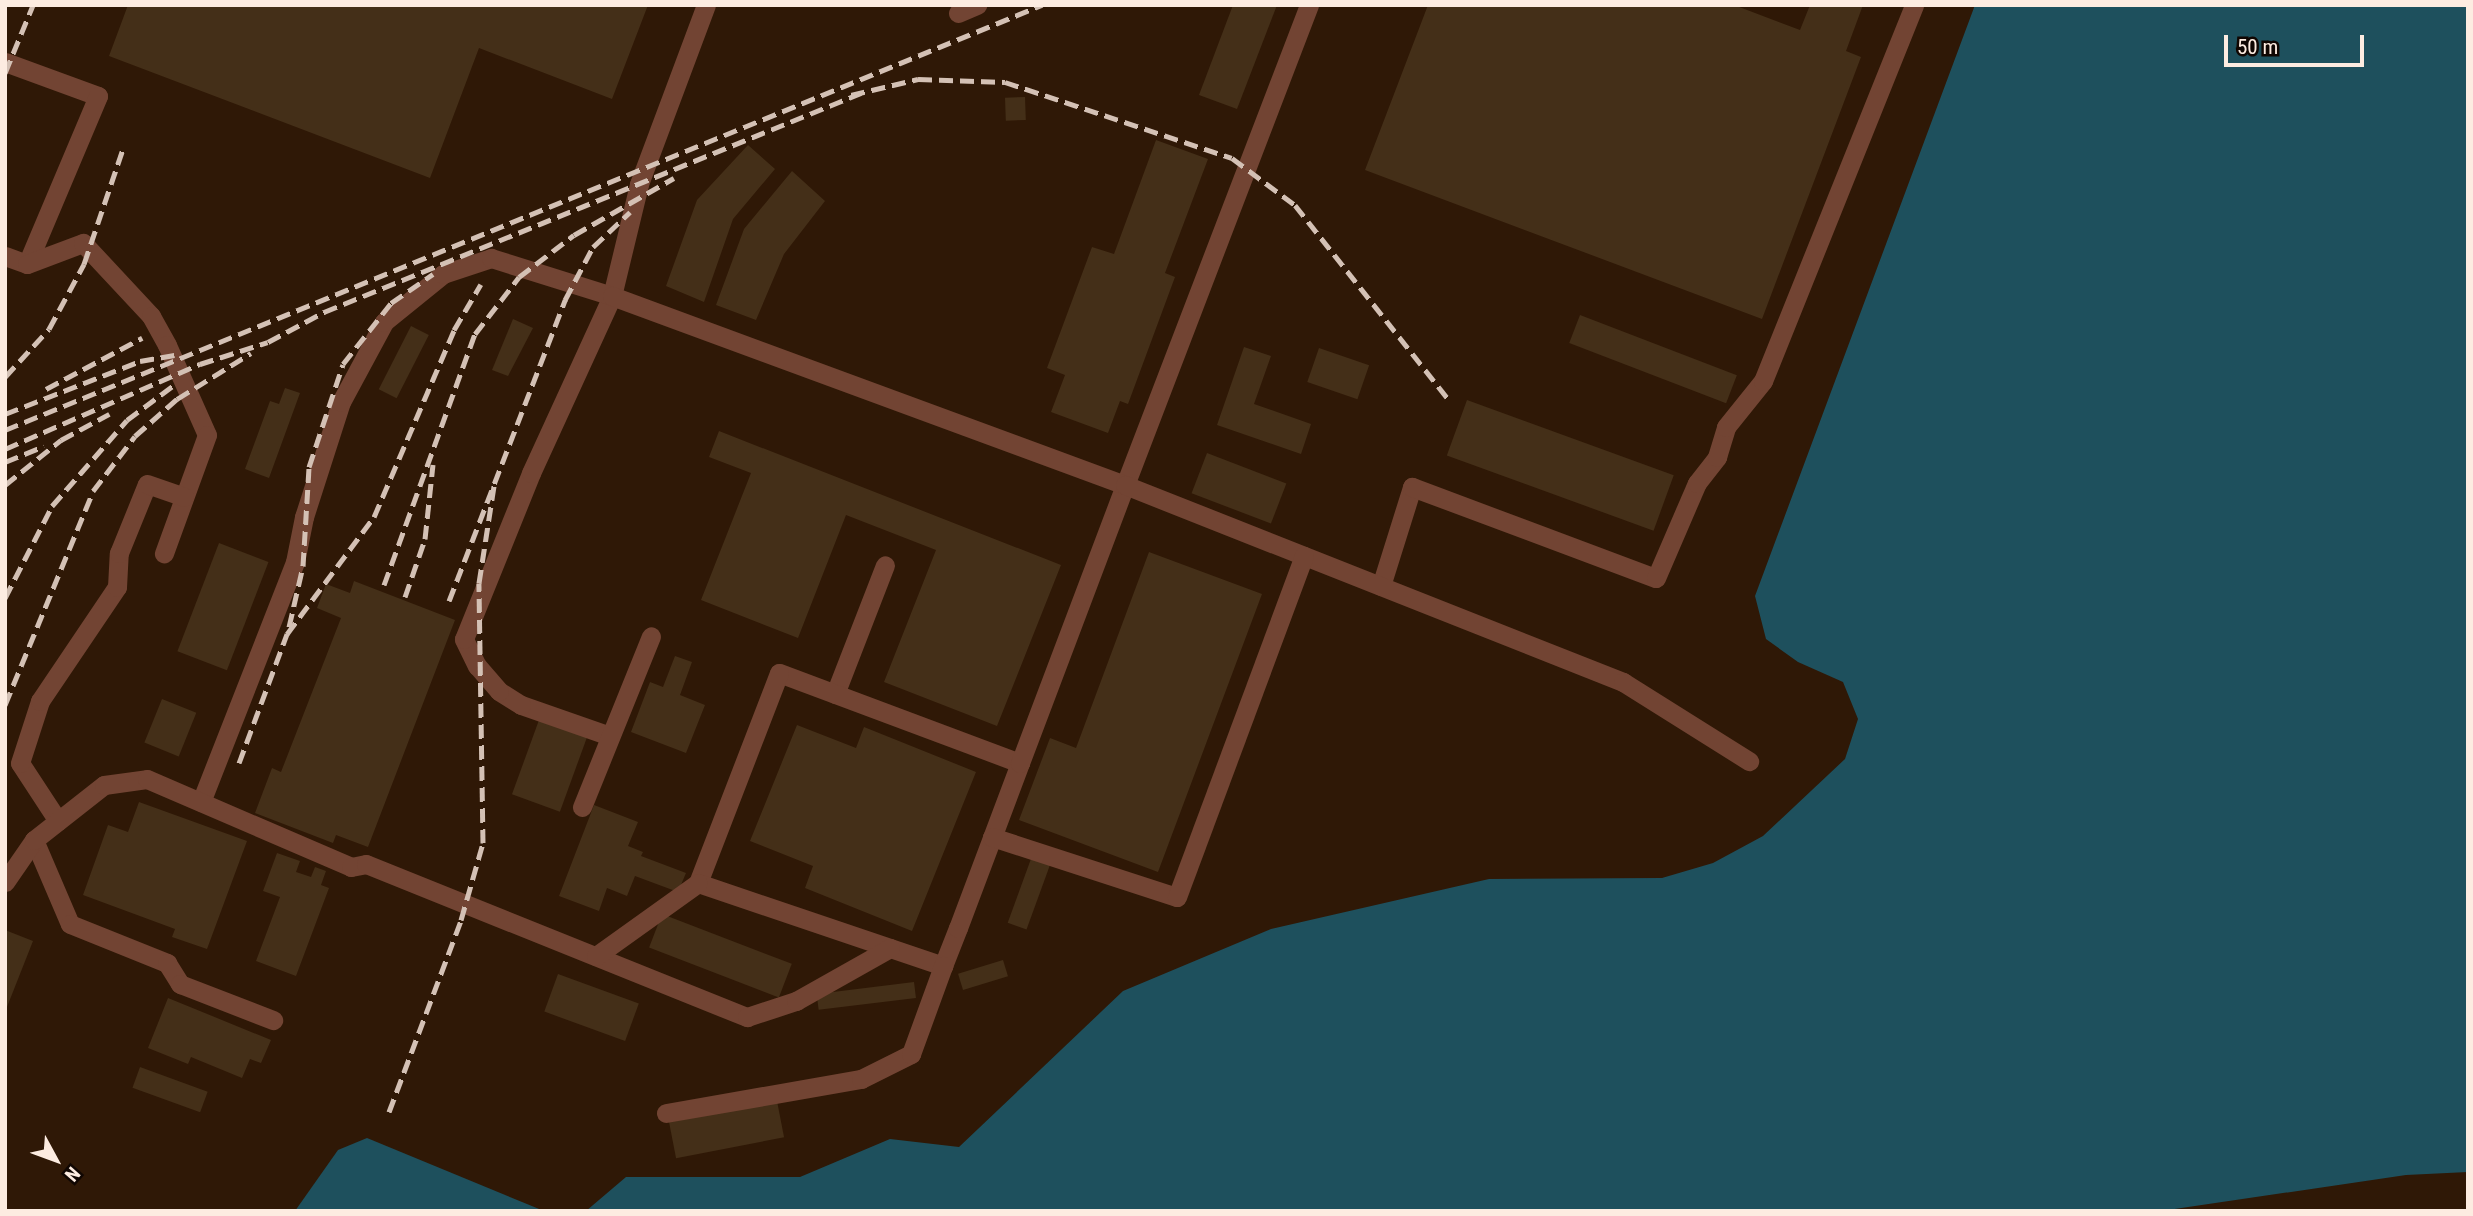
<!DOCTYPE html>
<html>
<head>
<meta charset="utf-8">
<style>
  body { margin:0 }
  #map { position:relative; width:2473px; height:1216px; overflow:hidden; background:#2f1806; font-family:"Roboto Condensed",sans-serif }
  div>[style] { position:absolute }
  .water>* { inset:0; background:#1e505d }
  .building>* { inset:0; background:#442f18; transform-origin:0 0 }
  .minor>* { height:19px; margin:-9.5px; padding:0 9.5px; transform-origin:9.5px; border-radius:9.5px; background:#724433 }
  .rail>* { height:5px; margin-top:-2.5px; transform-origin:0; background:repeating-linear-gradient(90deg,#d4c1b5 0 14px,transparent 0 21px) }
  span { translate:-50% -50%; white-space:nowrap; text-align:center; line-height:1.15; -webkit-text-stroke:5px #100602; paint-order:stroke }
  .frame { position:absolute; inset:0; border:7px solid #fdece1; pointer-events:none }
  .north { position:absolute; left:21px; top:1125px; width:70px; height:70px; -webkit-text-stroke:5px #100602; paint-order:stroke; rotate:131deg; font-size:19px; font-weight:700; line-height:28px; text-align:center; color:#fdece1 }
  .north::after { content:''; display:block; margin:auto; width:24px; height:32px; background:#fdece1; clip-path:polygon(50% 0,100% 100%,50% 72%,0 100%) }
  .scale { position:absolute; left:2224px; top:35px; width:140px; height:32px; box-sizing:border-box; border:4px solid #fdece1; border-top:0; padding-left:9px; font-size:21px; line-height:24px; white-space:nowrap; color:#fdece1; -webkit-text-stroke:5px #100602; paint-order:stroke }
</style>
</head>
<body>
<div id="map">
  <div class="water">
    <div style="clip-path:polygon(1975px 5px,2468px 5px,2468px 1172px,2406px 1175px,2161px 1211px,586px 1211px,626px 1177px,800px 1177px,890px 1139px,959px 1147px,1123px 991px,1271px 929px,1489px 879px,1662px 878px,1713px 863px,1763px 836px,1845px 759px,1858px 719px,1843px 682px,1798px 662px,1766px 639px,1755px 596px)"></div>
    <div style="clip-path:polygon(367px 1138px,544px 1211px,295px 1211px,338px 1150px)"></div>
  </div>
  <div class="building">
    <div style="clip-path:polygon(128px 5px,648px 5px,612px 99px,479px 48px,430px 178px,109px 56px)"></div>
    <div style="clip-path:polygon(1233px 5px,1277px 5px,1237px 109px,1199px 95px)"></div>
    <div style="clip-path:polygon(1428px 5px,1734px 5px,1800px 30px,1810px 5px,1863px 5px,1846px 51px,1861px 57px,1762px 319px,1365px 170px)"></div>
    <div style="left:1025px;top:97px;width:23px;height:20px;rotate:88deg"></div>
    <div style="clip-path:polygon(1156px 140px,1208px 159px,1165px 273px,1175px 277px,1128px 404px,1120px 401px,1108px 433px,1051px 412px,1065px 375px,1047px 368px,1092px 247px,1114px 254px)"></div>
    <div style="clip-path:polygon(748px 145px,775px 169px,733px 219px,704px 302px,666px 286px,697px 200px)"></div>
    <div style="clip-path:polygon(792px 171px,825px 201px,784px 254px,756px 320px,716px 305px,744px 229px)"></div>
    <div style="left:1580px;top:315px;width:168px;height:30px;rotate:21deg"></div>
    <div style="clip-path:polygon(513px 319px,533px 328px,508px 376px,492px 370px)"></div>
    <div style="left:411px;top:326px;width:20px;height:71px;rotate:27deg"></div>
    <div style="clip-path:polygon(1244px 347px,1271px 356px,1254px 404px,1311px 424px,1301px 454px,1217px 425px)"></div>
    <div style="left:1319px;top:348px;width:53px;height:36px;rotate:19deg"></div>
    <div style="clip-path:polygon(285px 388px,300px 393px,269px 478px,245px 469px,270px 401px,279px 404px)"></div>
    <div style="left:1467px;top:400px;width:220px;height:59px;rotate:20deg"></div>
    <div style="clip-path:polygon(719px 431px,1061px 565px,997px 726px,884px 682px,936px 550px,846px 515px,798px 638px,701px 600px,751px 473px,709px 457px)"></div>
    <div style="left:1207px;top:453px;width:85px;height:43px;rotate:21deg"></div>
    <div style="left:219px;top:543px;width:53px;height:116px;rotate:21deg"></div>
    <div style="clip-path:polygon(1149px 552px,1262px 594px,1158px 872px,1019px 820px,1050px 738px,1076px 748px)"></div>
    <div style="clip-path:polygon(354px 581px,455px 620px,368px 847px,336px 835px,333px 843px,255px 813px,272px 768px,281px 772px,341px 618px,317px 608px,326px 584px,350px 593px)"></div>
    <div style="clip-path:polygon(675px 656px,692px 662px,680px 695px,705px 705px,686px 753px,631px 732px,650px 682px,663px 687px)"></div>
    <div style="left:162px;top:699px;width:37px;height:47px;rotate:22deg"></div>
    <div style="left:539px;top:720px;width:51px;height:79px;rotate:20deg"></div>
    <div style="clip-path:polygon(797px 725px,856px 748px,864px 727px,976px 772px,912px 931px,805px 888px,813px 866px,750px 841px)"></div>
    <div style="clip-path:polygon(139px 802px,247px 841px,207px 949px,172px 937px,175px 929px,83px 895px,108px 825px,128px 832px)"></div>
    <div style="clip-path:polygon(594px 805px,638px 822px,628px 846px,643px 852px,641px 856px,686px 873px,678px 892px,635px 876px,627px 896px,607px 888px,599px 911px,559px 896px)"></div>
    <div style="clip-path:polygon(277px 853px,300px 861px,296px 872px,311px 877px,315px 867px,326px 871px,321px 885px,329px 888px,296px 976px,256px 961px,280px 897px,263px 891px)"></div>
    <div style="left:1032px;top:856px;width:20px;height:71px;rotate:20deg"></div>
    <div style="left:662px;top:914px;width:139px;height:36px;rotate:21deg"></div>
    <div style="clip-path:polygon(5px 930px,33px 941px,5px 1012px)"></div>
    <div style="left:1003px;top:960px;width:17px;height:47px;rotate:73deg"></div>
    <div style="left:558px;top:974px;width:86px;height:40px;rotate:20deg"></div>
    <div style="left:914px;top:982px;width:16px;height:98px;rotate:83deg"></div>
    <div style="clip-path:polygon(168px 998px,271px 1040px,261px 1063px,250px 1059px,242px 1078px,191px 1057px,188px 1064px,148px 1048px)"></div>
    <div style="left:140px;top:1067px;width:72px;height:22px;rotate:20deg"></div>
    <div style="left:777px;top:1101px;width:37px;height:110px;rotate:79deg"></div>
  </div>
  <div class="minor">
    <div style="left:958px;top:13px;width:21px;rotate:-23deg"></div>
    <div style="left:5px;top:62px;width:99px;rotate:20.1deg"></div>
    <div style="left:98px;top:96px;width:182px;rotate:112.9deg"></div>
    <div style="left:5px;top:256px;width:23px;rotate:20deg"></div>
    <div style="left:27px;top:264px;width:60px;rotate:-20.6deg"></div>
    <div style="left:83px;top:243px;width:100px;rotate:47deg"></div>
    <div style="left:151px;top:316px;width:33px;rotate:61deg"></div>
    <div style="left:167px;top:345px;width:98px;rotate:66deg"></div>
    <div style="left:207px;top:435px;width:126px;rotate:110deg"></div>
    <div style="left:1381px;top:586px;width:104px;rotate:-72.6deg"></div>
    <div style="left:1412px;top:487px;width:260px;rotate:20.5deg"></div>
    <div style="left:1656px;top:578px;width:103px;rotate:-66.7deg"></div>
    <div style="left:1697px;top:483px;width:33px;rotate:-52deg"></div>
    <div style="left:1717px;top:457px;width:31px;rotate:-73deg"></div>
    <div style="left:1726px;top:427px;width:59px;rotate:-51.2deg"></div>
    <div style="left:1763px;top:381px;width:405px;rotate:-68.1deg"></div>
    <div style="left:835px;top:694px;width:138px;rotate:-68.8deg"></div>
    <div style="left:610px;top:736px;width:94px;rotate:-160.8deg"></div>
    <div style="left:521px;top:705px;width:26px;rotate:-148deg"></div>
    <div style="left:499px;top:691px;width:33px;rotate:-131deg"></div>
    <div style="left:477px;top:666px;width:30px;rotate:-116deg"></div>
    <div style="left:464px;top:639px;width:179px;rotate:-68deg"></div>
    <div style="left:531px;top:473px;width:195px;rotate:-65.4deg"></div>
    <div style="left:612px;top:296px;width:115px;rotate:-76.4deg"></div>
    <div style="left:639px;top:184px;width:191px;rotate:-69.5deg"></div>
    <div style="left:1020px;top:763px;width:257px;rotate:-159.5deg"></div>
    <div style="left:779px;top:673px;width:225px;rotate:111.1deg"></div>
    <div style="left:698px;top:883px;width:259px;rotate:18.7deg"></div>
    <div style="left:943px;top:966px;width:41px;rotate:-68.5deg"></div>
    <div style="left:958px;top:928px;width:176px;rotate:-69.4deg"></div>
    <div style="left:1020px;top:763px;width:297px;rotate:-69.3deg"></div>
    <div style="left:1125px;top:485px;width:514px;rotate:-69.03deg"></div>
    <div style="left:201px;top:802px;width:258px;rotate:-68.6deg"></div>
    <div style="left:295px;top:562px;width:46px;rotate:-78.7deg"></div>
    <div style="left:304px;top:517px;width:121px;rotate:-72.2deg"></div>
    <div style="left:341px;top:402px;width:91px;rotate:-61.7deg"></div>
    <div style="left:384px;top:322px;width:76px;rotate:-39.1deg"></div>
    <div style="left:443px;top:274px;width:51px;rotate:-18.4deg"></div>
    <div style="left:491px;top:258px;width:127px;rotate:17.4deg"></div>
    <div style="left:612px;top:296px;width:547px;rotate:20.22deg"></div>
    <div style="left:1125px;top:485px;width:536px;rotate:21.58deg"></div>
    <div style="left:1623px;top:682px;width:149px;rotate:32.1deg"></div>
    <div style="left:582px;top:807px;width:184px;rotate:-68deg"></div>
    <div style="left:58px;top:821px;width:69px;rotate:-123.2deg"></div>
    <div style="left:20px;top:763px;width:65px;rotate:-72.1deg"></div>
    <div style="left:40px;top:701px;width:138px;rotate:-56deg"></div>
    <div style="left:117px;top:587px;width:34px;rotate:-87deg"></div>
    <div style="left:119px;top:553px;width:74px;rotate:-67.9deg"></div>
    <div style="left:147px;top:484px;width:39px;rotate:19deg"></div>
    <div style="left:992px;top:837px;width:194px;rotate:18deg"></div>
    <div style="left:1177px;top:897px;width:364px;rotate:-69.6deg"></div>
    <div style="left:34px;top:840px;width:91px;rotate:66.8deg"></div>
    <div style="left:70px;top:924px;width:105px;rotate:21.9deg"></div>
    <div style="left:167px;top:963px;width:25px;rotate:58deg"></div>
    <div style="left:180px;top:984px;width:100px;rotate:21.2deg"></div>
    <div style="left:5px;top:882px;width:51px;rotate:-55.4deg"></div>
    <div style="left:34px;top:840px;width:89px;rotate:-38.2deg"></div>
    <div style="left:104px;top:785px;width:43px;rotate:-7.9deg"></div>
    <div style="left:147px;top:779px;width:222px;rotate:23.3deg"></div>
    <div style="left:351px;top:867px;width:15px;rotate:-11deg"></div>
    <div style="left:366px;top:864px;width:411px;rotate:21.9deg"></div>
    <div style="left:747px;top:1017px;width:52px;rotate:-18.1deg"></div>
    <div style="left:796px;top:1001px;width:108px;rotate:-29.4deg"></div>
    <div style="left:596px;top:956px;width:125px;rotate:-35.6deg"></div>
    <div style="left:666px;top:1113px;width:198px;rotate:-9.9deg"></div>
    <div style="left:861px;top:1079px;width:56px;rotate:-26.6deg"></div>
    <div style="left:911px;top:1054px;width:94px;rotate:-70deg"></div>
  </div>
  <div class="rail">
    <div style="left:5px;top:73px;width:74px;rotate:-67.6deg"></div>
    <div style="left:851px;top:95px;width:69px;rotate:-13.4deg"></div>
    <div style="left:918px;top:79px;width:87px;rotate:2deg"></div>
    <div style="left:1005px;top:82px;width:239px;rotate:18.5deg"></div>
    <div style="left:1232px;top:158px;width:79px;rotate:36.7deg"></div>
    <div style="left:1295px;top:205px;width:250px;rotate:51.7deg"></div>
    <div style="left:5px;top:377px;width:65px;rotate:-47.5deg"></div>
    <div style="left:49px;top:329px;width:74px;rotate:-61.7deg"></div>
    <div style="left:84px;top:264px;width:121px;rotate:-71.3deg"></div>
    <div style="left:46px;top:389px;width:109px;rotate:-28deg"></div>
    <div style="left:5px;top:414px;width:145px;rotate:-21.4deg"></div>
    <div style="left:140px;top:361px;width:35px;rotate:-10deg"></div>
    <div style="left:5px;top:430px;width:1121px;rotate:-22.29deg"></div>
    <div style="left:5px;top:449px;width:213px;rotate:-23.6deg"></div>
    <div style="left:200px;top:364px;width:71px;rotate:-17.9deg"></div>
    <div style="left:268px;top:342px;width:64px;rotate:-28.2deg"></div>
    <div style="left:324px;top:312px;width:580px;rotate:-22.19deg"></div>
    <div style="left:5px;top:462px;width:42px;rotate:-22.3deg"></div>
    <div style="left:5px;top:485px;width:72px;rotate:-38.8deg"></div>
    <div style="left:61px;top:440px;width:55px;rotate:-28.4deg"></div>
    <div style="left:384px;top:585px;width:267px;rotate:-70.1deg"></div>
    <div style="left:475px;top:334px;width:72px;rotate:-52.3deg"></div>
    <div style="left:519px;top:277px;width:69px;rotate:-37.4deg"></div>
    <div style="left:574px;top:235px;width:115px;rotate:-29.7deg"></div>
    <div style="left:405px;top:597px;width:61px;rotate:-71deg"></div>
    <div style="left:425px;top:539px;width:75px;rotate:-83.9deg"></div>
    <div style="left:5px;top:598px;width:103px;rotate:-62.9deg"></div>
    <div style="left:52px;top:506px;width:114px;rotate:-48.9deg"></div>
    <div style="left:127px;top:420px;width:59px;rotate:-36.7deg"></div>
    <div style="left:449px;top:601px;width:323px;rotate:-68.9deg"></div>
    <div style="left:565px;top:300px;width:60px;rotate:-62.2deg"></div>
    <div style="left:593px;top:247px;width:51px;rotate:-43.4deg"></div>
    <div style="left:289px;top:627px;width:63px;rotate:-77.1deg"></div>
    <div style="left:303px;top:566px;width:99px;rotate:-86.5deg"></div>
    <div style="left:309px;top:467px;width:108px;rotate:-71.7deg"></div>
    <div style="left:343px;top:364px;width:78px;rotate:-51.8deg"></div>
    <div style="left:391px;top:303px;width:51px;rotate:-34.6deg"></div>
    <div style="left:5px;top:705px;width:231px;rotate:-67.6deg"></div>
    <div style="left:93px;top:491px;width:69px;rotate:-52.6deg"></div>
    <div style="left:135px;top:436px;width:56px;rotate:-41.4deg"></div>
    <div style="left:177px;top:399px;width:87px;rotate:-31.9deg"></div>
    <div style="left:239px;top:763px;width:138px;rotate:-69.6deg"></div>
    <div style="left:287px;top:634px;width:146px;rotate:-53.4deg"></div>
    <div style="left:374px;top:517px;width:203px;rotate:-66.8deg"></div>
    <div style="left:454px;top:330px;width:53px;rotate:-59.6deg"></div>
    <div style="left:389px;top:1112px;width:205px;rotate:-69.4deg"></div>
    <div style="left:461px;top:920px;width:80px;rotate:-74.1deg"></div>
    <div style="left:483px;top:843px;width:260px;rotate:-90.9deg"></div>
    <div style="left:479px;top:583px;width:104px;rotate:-81.2deg"></div>
  </div>
  <div class="frame"></div>
  <div class="north">N</div>
  <div class="scale">50 m</div>
</div>
</body>
</html>
